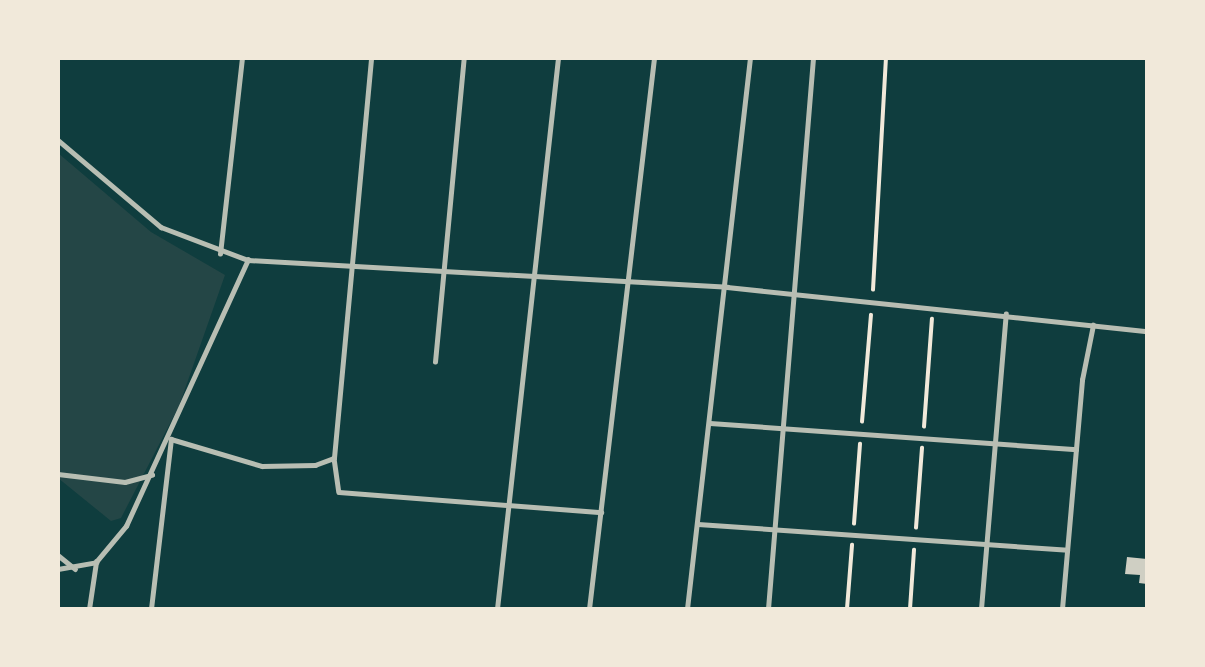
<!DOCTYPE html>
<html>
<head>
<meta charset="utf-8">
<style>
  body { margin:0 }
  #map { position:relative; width:1205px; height:667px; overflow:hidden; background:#0f3d3e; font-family:"PT Sans",sans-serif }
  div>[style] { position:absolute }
  .green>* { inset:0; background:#244646 }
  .building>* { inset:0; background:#cfcfc3 }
  .path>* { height:3.5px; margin:-1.75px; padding:0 1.75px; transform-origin:1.75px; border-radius:1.75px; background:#f1e9da }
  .service>* { height:4.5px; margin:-2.25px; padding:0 2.25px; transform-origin:2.25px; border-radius:2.25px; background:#b8beb3 }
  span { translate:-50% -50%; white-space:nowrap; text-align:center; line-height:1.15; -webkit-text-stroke:5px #f1e9da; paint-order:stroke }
  .frame { position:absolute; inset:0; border:60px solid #f1e9da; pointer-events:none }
</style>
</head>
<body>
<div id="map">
  <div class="green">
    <div style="clip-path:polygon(58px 153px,151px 232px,225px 275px,179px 406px,121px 518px,111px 521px,58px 478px)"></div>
  </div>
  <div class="building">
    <div style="clip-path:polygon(1127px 557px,1147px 559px,1147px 584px,1139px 583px,1140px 575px,1125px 574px)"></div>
  </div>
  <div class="path">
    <div style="left:873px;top:290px;width:232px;rotate:-86.8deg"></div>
    <div style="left:862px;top:422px;width:107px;rotate:-85.2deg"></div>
    <div style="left:924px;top:427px;width:108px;rotate:-85.8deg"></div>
    <div style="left:854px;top:524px;width:80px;rotate:-85.7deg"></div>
    <div style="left:916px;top:528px;width:80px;rotate:-85.7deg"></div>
    <div style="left:847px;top:609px;width:64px;rotate:-85.5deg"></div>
    <div style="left:910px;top:609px;width:59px;rotate:-86.1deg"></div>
  </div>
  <div class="service">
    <div style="left:58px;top:140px;width:135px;rotate:40.2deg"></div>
    <div style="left:161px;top:227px;width:93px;rotate:20.8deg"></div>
    <div style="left:248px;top:260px;width:480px;rotate:3.2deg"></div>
    <div style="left:727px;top:287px;width:422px;rotate:6deg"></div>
    <div style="left:220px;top:254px;width:197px;rotate:-83.6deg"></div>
    <div style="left:435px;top:362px;width:305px;rotate:-84.6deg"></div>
    <div style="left:710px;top:423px;width:367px;rotate:4.1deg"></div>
    <div style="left:334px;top:458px;width:34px;rotate:82deg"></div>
    <div style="left:339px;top:492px;width:263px;rotate:4.4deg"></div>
    <div style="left:58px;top:474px;width:67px;rotate:6.8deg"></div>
    <div style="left:125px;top:482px;width:28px;rotate:-15deg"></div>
    <div style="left:698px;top:524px;width:370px;rotate:4deg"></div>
    <div style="left:58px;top:555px;width:22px;rotate:39deg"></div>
    <div style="left:58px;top:569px;width:39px;rotate:-10deg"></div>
    <div style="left:96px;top:562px;width:47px;rotate:-50.2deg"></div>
    <div style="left:126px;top:526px;width:293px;rotate:-65.4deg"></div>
    <div style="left:89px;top:609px;width:48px;rotate:-81.5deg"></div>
    <div style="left:151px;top:609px;width:171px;rotate:-83.3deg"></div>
    <div style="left:171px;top:439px;width:95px;rotate:16.5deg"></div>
    <div style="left:262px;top:466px;width:53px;rotate:-1.1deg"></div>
    <div style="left:315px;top:465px;width:20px;rotate:-20deg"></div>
    <div style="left:334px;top:458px;width:402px;rotate:-84.7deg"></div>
    <div style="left:422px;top:609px;width:104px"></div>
    <div style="left:497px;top:609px;width:554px;rotate:-83.68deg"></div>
    <div style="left:589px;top:609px;width:555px;rotate:-83.27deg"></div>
    <div style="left:687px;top:609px;width:555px;rotate:-83.48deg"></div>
    <div style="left:768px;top:609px;width:553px;rotate:-85.33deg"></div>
    <div style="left:981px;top:609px;width:296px;rotate:-85.2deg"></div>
    <div style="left:1062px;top:609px;width:230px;rotate:-85deg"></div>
    <div style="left:1082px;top:380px;width:56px;rotate:-78.7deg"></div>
  </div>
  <div class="frame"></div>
</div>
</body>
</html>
